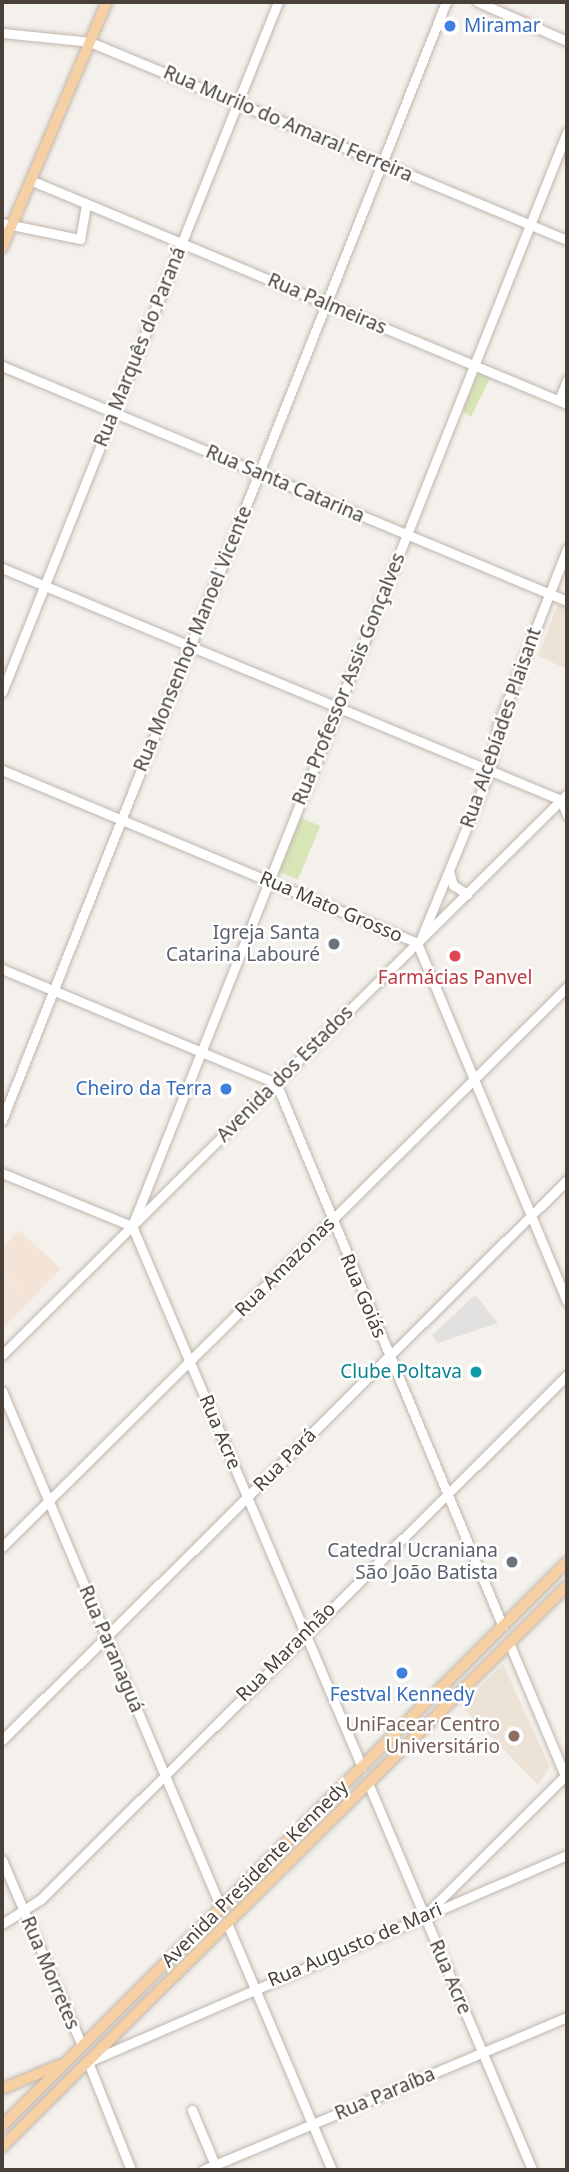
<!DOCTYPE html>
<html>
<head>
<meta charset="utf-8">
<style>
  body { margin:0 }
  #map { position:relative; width:569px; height:2172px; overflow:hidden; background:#f4f0eb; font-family:"Noto Sans",sans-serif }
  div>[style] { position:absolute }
  .commercial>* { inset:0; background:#f4e4d8 }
  .education>* { inset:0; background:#ece2d6 }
  .green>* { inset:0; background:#d8e5b7; transform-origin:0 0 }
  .parking>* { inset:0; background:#e3e1df }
  .roads { filter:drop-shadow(0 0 2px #bfb6ae) drop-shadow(0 0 2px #bfb6ae) }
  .minor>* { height:9px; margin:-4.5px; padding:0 4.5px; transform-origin:4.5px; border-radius:4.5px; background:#fff }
  .major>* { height:10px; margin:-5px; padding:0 5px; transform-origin:5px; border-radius:5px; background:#f6d0a2 }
  .dots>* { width:19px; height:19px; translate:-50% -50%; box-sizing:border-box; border:4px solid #fff; border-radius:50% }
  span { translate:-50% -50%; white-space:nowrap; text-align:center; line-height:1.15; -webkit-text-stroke:5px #fff; paint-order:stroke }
  .shop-label { font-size:19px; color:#366cbe }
  .left { translate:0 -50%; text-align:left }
  .right { translate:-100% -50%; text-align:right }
  .street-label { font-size:19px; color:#484039 }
  .worship-label { font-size:19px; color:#5b616d }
  .health-label { font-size:19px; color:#be3a42 }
  .culture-label { font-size:19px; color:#0d838f }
  .education-label { font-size:19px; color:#785e54 }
  .frame { position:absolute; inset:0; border:4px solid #484039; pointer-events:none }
</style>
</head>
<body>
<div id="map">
  <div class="commercial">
    <div style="clip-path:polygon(19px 1230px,61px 1269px,2px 1329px,2px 1275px,25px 1294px,2px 1273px,2px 1248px)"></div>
  </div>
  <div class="education">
    <div style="clip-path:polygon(558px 604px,567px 608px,567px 669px,538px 656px)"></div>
    <div style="clip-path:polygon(503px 1664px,550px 1767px,538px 1785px,461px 1706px)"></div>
  </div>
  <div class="green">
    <div style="clip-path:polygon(478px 372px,490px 378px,471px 417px,463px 411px)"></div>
    <div style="left:301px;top:818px;width:21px;height:58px;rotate:23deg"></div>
  </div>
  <div class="parking">
    <div style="clip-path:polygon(475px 1295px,498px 1323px,438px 1343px,432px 1335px)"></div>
  </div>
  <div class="roads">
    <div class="minor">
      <div style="left:478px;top:2px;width:97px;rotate:23.7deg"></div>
      <div style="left:2px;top:33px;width:88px;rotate:5.8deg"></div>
      <div style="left:90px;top:42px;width:516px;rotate:22.54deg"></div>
      <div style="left:30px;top:180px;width:582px;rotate:22.64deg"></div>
      <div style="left:2px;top:223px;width:80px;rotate:11.6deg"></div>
      <div style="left:80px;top:239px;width:36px;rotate:-80deg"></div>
      <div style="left:2px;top:366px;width:612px;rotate:22.58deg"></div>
      <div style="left:559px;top:400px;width:22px;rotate:-68deg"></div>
      <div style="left:2px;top:568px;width:605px;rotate:22.54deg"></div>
      <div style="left:561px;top:800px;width:16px;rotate:68deg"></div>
      <div style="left:2px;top:692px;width:743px;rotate:-68.2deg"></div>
      <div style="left:2px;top:770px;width:450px;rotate:22.6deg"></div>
      <div style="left:417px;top:943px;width:389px;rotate:67.3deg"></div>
      <div style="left:449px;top:871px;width:15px;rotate:74deg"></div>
      <div style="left:453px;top:885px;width:17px;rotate:33deg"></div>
      <div style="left:422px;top:936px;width:179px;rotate:-67.7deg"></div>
      <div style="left:490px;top:770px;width:46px;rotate:-79.9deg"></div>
      <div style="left:498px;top:725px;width:189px;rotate:-68.6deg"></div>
      <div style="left:2px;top:969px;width:297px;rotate:22.6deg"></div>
      <div style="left:276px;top:1083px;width:589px;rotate:67.35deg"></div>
      <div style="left:2px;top:1120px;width:1203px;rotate:-68.34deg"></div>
      <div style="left:2px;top:1173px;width:140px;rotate:22.2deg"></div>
      <div style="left:132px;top:1226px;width:588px;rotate:66.97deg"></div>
      <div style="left:132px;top:1226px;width:1177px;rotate:-68.32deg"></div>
      <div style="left:2px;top:1355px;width:796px;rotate:-44.8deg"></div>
      <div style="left:2px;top:1391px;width:561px;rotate:67.04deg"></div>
      <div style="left:2px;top:1547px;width:796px;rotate:-44.75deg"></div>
      <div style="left:509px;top:1643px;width:149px;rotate:67.1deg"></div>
      <div style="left:2px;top:1740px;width:796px;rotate:-44.75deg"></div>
      <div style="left:368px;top:1783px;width:420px;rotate:67deg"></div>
      <div style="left:2px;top:1860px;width:202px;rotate:66.7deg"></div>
      <div style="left:429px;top:1911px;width:194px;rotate:-44.8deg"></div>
      <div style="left:227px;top:1923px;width:268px;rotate:67deg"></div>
      <div style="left:2px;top:1924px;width:46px;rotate:-32.7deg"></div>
      <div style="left:41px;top:1899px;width:742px;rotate:-44.89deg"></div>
      <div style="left:192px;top:2110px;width:60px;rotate:67.3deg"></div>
      <div style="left:131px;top:2170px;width:116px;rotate:-111.7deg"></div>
      <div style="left:88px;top:2062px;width:522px;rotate:-23.37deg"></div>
      <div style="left:203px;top:2170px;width:395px;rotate:-22.8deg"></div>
    </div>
    <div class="major">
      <div style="left:2px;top:248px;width:267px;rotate:-66.9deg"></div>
      <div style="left:2px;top:2089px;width:62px;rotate:-22.8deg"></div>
      <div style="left:2px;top:2126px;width:798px;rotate:-44.95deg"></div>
      <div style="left:2px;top:2147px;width:796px;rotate:-44.8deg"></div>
    </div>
  </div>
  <div class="dots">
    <div style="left:450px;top:26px;background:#3f7fe0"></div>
    <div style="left:334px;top:944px;background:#6b7280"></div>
    <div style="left:455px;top:956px;background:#e0444e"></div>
    <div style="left:226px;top:1089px;background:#3f7fe0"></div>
    <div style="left:476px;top:1372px;background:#0f9aa8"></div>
    <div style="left:512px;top:1562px;background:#6b7280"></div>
    <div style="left:402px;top:1673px;background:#3f7fe0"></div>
    <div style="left:514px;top:1736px;background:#8d6e63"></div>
  </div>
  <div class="shop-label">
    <span class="left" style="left:464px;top:26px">Miramar</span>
    <span class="right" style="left:212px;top:1089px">Cheiro da Terra</span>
    <span style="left:402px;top:1695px">Festval Kennedy</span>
  </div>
  <div class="street-label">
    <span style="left:288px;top:124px;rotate:23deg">Rua Murilo do Amaral Ferreira</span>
    <span style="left:327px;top:304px;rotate:23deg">Rua Palmeiras</span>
    <span style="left:140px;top:347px;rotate:-68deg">Rua Marquês do Paraná</span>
    <span style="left:285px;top:484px;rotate:23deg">Rua Santa Catarina</span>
    <span style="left:193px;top:639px;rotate:-68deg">Rua Monsenhor Manoel Vicente</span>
    <span style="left:349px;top:679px;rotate:-68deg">Rua Professor Assis Gonçalves</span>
    <span style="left:501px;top:728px;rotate:-71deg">Rua Alcebíades Plaisant</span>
    <span style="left:331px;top:907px;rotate:23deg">Rua Mato Grosso</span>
    <span style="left:285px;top:1074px;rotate:-45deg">Avenida dos Estados</span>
    <span style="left:285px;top:1267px;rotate:-45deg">Rua Amazonas</span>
    <span style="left:363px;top:1296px;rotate:67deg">Rua Goiás</span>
    <span style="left:220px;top:1432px;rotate:67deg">Rua Acre</span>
    <span style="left:285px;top:1460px;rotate:-45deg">Rua Pará</span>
    <span style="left:111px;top:1649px;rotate:67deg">Rua Paranaguá</span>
    <span style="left:286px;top:1652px;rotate:-45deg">Rua Maranhão</span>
    <span style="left:255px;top:1874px;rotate:-45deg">Avenida Presidente Kennedy</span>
    <span style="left:355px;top:1945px;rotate:-23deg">Rua Augusto de Mari</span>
    <span style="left:50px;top:1973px;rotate:67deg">Rua Morretes</span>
    <span style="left:450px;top:1977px;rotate:67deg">Rua Acre</span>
    <span style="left:385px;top:2094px;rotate:-23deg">Rua Paraíba</span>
  </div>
  <div class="worship-label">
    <span class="right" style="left:320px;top:944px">Igreja Santa<br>Catarina Labouré</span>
    <span class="right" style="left:498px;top:1562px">Catedral Ucraniana<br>São João Batista</span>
  </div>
  <div class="health-label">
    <span style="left:455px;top:978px">Farmácias Panvel</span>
  </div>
  <div class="culture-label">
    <span class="right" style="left:462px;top:1372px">Clube Poltava</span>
  </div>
  <div class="education-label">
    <span class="right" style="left:500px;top:1736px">UniFacear Centro<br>Universitário</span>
  </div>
  <div class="frame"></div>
</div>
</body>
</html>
